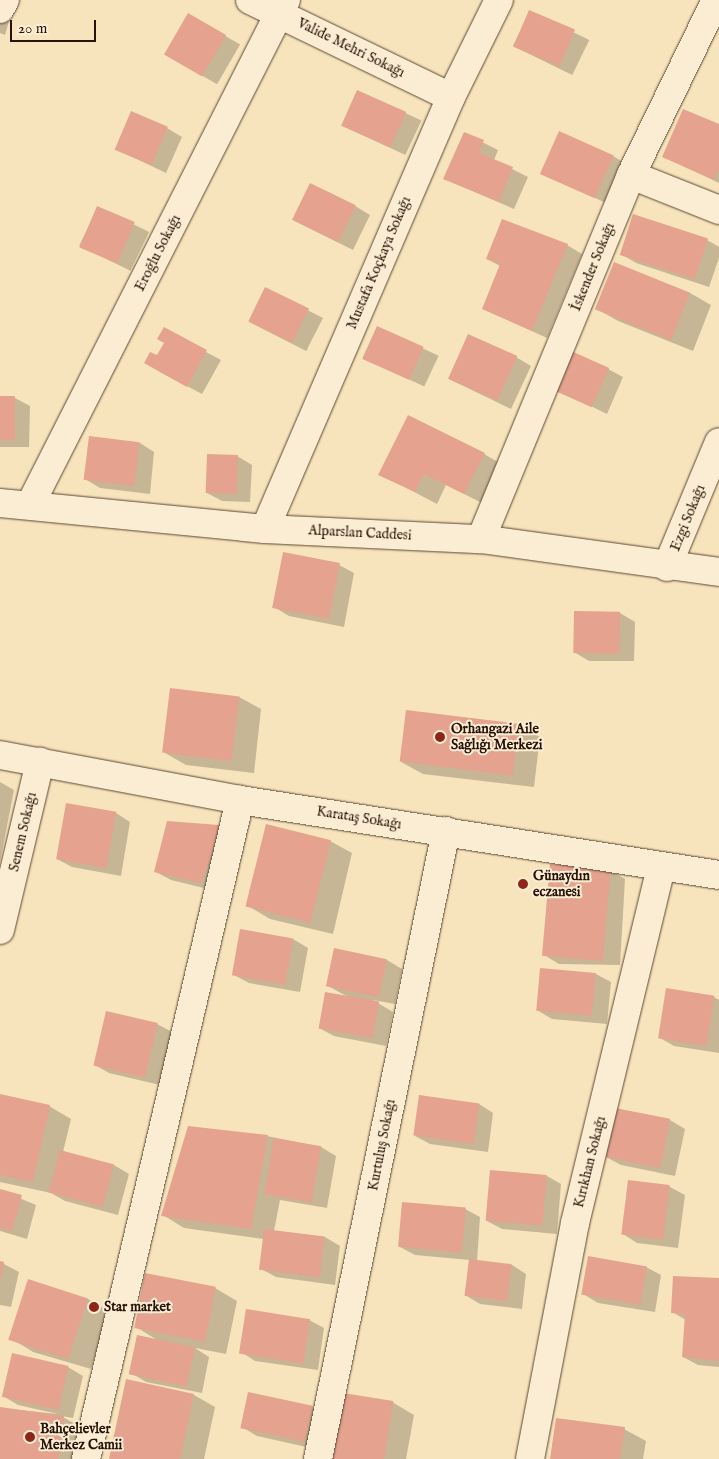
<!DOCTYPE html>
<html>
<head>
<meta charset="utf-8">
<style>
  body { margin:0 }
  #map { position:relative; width:719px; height:1459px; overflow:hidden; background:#f8e4bc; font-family:"IM FELL English",serif }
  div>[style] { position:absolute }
  .shadow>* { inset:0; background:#0003; transform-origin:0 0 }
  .building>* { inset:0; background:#e4a28f; transform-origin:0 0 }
  .roads { filter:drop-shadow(0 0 1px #5b4734) drop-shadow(0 0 1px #5b4734) }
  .minor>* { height:28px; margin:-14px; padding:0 14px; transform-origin:14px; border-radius:14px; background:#faedd3 }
  .tertiary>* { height:28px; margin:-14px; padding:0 14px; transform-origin:14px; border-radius:14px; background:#faedd3 }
  .dots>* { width:14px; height:14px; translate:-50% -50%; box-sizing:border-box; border:2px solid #faedd3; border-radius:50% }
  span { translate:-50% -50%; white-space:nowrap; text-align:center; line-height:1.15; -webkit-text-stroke:4px #faedd3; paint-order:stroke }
  .street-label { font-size:14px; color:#271307 }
  .poi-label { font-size:14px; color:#271307; font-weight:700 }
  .left { translate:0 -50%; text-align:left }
  .scale { position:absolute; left:10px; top:20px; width:86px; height:22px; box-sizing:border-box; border:2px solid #271307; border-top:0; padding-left:6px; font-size:15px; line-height:18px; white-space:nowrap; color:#271307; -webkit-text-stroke:4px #faedd3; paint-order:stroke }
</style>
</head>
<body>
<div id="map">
  <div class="shadow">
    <div style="clip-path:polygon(0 0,15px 0,5px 35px,0 33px)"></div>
    <div style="left:530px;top:11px;width:66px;height:39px;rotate:26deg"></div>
    <div style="left:189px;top:15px;width:59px;height:46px;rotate:30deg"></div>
    <div style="left:358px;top:91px;width:70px;height:38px;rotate:25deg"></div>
    <div style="clip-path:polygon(719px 125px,719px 183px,664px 157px)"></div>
    <div style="clip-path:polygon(167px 128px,182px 137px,166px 173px,116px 149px)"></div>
    <div style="clip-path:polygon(464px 133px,498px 150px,494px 160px,528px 177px,514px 209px,445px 179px)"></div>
    <div style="clip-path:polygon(613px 156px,628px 165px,610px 205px,542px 173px)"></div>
    <div style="clip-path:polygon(355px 206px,370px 215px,353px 250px,293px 220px)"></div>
    <div style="left:98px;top:207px;width:57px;height:43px;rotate:26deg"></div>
    <div style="clip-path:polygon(707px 240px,719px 247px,719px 258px,709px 287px,636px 263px,621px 254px)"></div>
    <div style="clip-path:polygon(567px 245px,582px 254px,547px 338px,483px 309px,500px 266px,487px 259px)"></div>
    <div style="clip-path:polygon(615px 264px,690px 293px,711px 305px,693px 351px,618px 321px,597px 309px)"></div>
    <div style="left:266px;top:289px;width:64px;height:37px;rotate:27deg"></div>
    <div style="left:377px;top:327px;width:68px;height:34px;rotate:25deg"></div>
    <div style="clip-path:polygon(206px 352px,221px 360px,202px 394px,160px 372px,158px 357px)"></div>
    <div style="clip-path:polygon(516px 357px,531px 366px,511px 409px,449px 379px)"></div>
    <div style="clip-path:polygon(608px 369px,623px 377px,607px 414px,554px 388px)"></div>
    <div style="clip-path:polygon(0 397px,15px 398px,30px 406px,29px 447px,0 447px)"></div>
    <div style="clip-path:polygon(140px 443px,154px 452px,150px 494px,100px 488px,85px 479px)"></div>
    <div style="clip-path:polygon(484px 454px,505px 466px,486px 505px,446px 485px,437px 504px,380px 474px)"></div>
    <div style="clip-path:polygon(237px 456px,252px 465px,250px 502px,222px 501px,207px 493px)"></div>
    <div style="clip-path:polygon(339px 565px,354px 573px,344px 627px,289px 616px,274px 607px)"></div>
    <div style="clip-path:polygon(620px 613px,635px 622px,634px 661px,589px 661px,574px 652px)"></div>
    <div style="clip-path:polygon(239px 697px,261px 709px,254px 773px,186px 765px,165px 753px)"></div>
    <div style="clip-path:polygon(519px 725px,540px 737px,534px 787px,423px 774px,401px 762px)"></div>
    <div style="clip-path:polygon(0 782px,14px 790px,0 862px)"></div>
    <div style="clip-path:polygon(116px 813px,130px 822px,121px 876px,72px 867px,57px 859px)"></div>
    <div style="clip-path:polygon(219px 826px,233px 834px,216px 891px,171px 880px,156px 872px)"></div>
    <div style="clip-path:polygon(330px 841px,352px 853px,333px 934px,270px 919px,248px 906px)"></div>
    <div style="clip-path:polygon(610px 870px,625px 879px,620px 965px,559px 964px,544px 955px)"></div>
    <div style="clip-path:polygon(293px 939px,308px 948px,300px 992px,249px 983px,234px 975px)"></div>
    <div style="clip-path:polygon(387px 960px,402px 969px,395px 1004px,373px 1000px,393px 1012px,386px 1046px,334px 1036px,319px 1028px,348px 997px,328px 986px)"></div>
    <div style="clip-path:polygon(541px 969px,596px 974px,611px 982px,607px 1024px,552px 1019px,537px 1010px)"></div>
    <div style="clip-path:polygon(714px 997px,719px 1000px,719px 1053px,674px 1046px,660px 1038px)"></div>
    <div style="clip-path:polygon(157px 1024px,172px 1032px,160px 1085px,109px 1073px,95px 1065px)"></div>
    <div style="clip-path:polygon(0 1096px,49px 1106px,71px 1119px,63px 1152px,114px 1165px,129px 1174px,118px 1215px,65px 1201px,51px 1193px,0 1182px)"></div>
    <div style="clip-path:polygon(479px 1104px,493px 1113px,488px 1152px,430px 1144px,415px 1136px)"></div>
    <div style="clip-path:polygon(616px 1109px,670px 1120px,685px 1129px,675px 1176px,621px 1165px,606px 1157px)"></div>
    <div style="clip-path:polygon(267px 1136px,321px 1147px,336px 1156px,327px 1208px,280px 1200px,274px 1231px,325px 1237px,340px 1246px,335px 1285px,276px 1277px,261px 1269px,264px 1239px,184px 1228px,163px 1215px)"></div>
    <div style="clip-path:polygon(547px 1176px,561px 1184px,557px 1234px,502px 1229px,487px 1221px)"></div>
    <div style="clip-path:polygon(629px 1181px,670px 1187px,685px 1195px,678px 1248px,637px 1243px,623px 1234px)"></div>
    <div style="clip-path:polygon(0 1190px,36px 1205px,27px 1239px,0 1231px)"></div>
    <div style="clip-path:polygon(465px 1209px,480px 1217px,477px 1261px,512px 1265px,526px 1274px,522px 1309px,480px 1304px,465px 1295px,470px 1260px,415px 1255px,400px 1247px)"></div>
    <div style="clip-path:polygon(0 1262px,19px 1272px,11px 1307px,0 1305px)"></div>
    <div style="clip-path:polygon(646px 1267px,661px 1275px,655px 1312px,598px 1303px,583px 1294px)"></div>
    <div style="clip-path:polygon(719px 1280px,719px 1367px,698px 1365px,683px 1357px,686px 1320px,672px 1312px)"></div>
    <div style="clip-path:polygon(215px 1288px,237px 1301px,226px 1354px,195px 1348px,209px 1357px,202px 1393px,146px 1382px,131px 1373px,157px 1340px,136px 1327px)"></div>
    <div style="clip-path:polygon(88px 1299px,109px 1311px,91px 1369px,33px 1352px,12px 1339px)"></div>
    <div style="clip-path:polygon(309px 1320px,324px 1328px,318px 1370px,255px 1361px,241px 1352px)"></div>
    <div style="clip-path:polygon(68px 1367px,83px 1376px,73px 1418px,61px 1416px,90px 1432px,87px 1459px,0 1459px,0 1408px,58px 1414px,18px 1405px,3px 1396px)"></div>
    <div style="clip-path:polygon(194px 1395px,215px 1407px,204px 1459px,110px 1459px)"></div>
    <div style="clip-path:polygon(392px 1402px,414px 1415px,406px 1459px,333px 1459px)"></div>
    <div style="clip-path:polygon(312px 1407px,327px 1416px,320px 1450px,257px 1436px,242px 1427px)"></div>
    <div style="clip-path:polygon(624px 1429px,646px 1441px,643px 1459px,552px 1459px)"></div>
  </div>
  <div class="building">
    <div style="left:529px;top:10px;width:50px;height:40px;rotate:23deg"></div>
    <div style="left:188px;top:13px;width:44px;height:48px;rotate:30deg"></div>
    <div style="left:357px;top:90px;width:54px;height:39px;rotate:24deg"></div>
    <div style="clip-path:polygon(683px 109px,719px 124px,719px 169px,714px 180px,662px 157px)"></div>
    <div style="left:131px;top:111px;width:40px;height:42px;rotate:23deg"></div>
    <div style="left:559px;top:131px;width:60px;height:47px;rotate:24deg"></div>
    <div style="clip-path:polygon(464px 132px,484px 140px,479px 153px,513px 167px,499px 202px,443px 179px)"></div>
    <div style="left:310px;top:183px;width:51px;height:41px;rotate:26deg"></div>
    <div style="left:97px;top:206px;width:41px;height:45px;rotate:23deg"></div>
    <div style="left:633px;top:214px;width:79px;height:43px;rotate:18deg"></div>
    <div style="clip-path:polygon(502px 219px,568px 244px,532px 331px,482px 309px,500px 264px,486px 259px)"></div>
    <div style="left:614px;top:262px;width:82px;height:51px;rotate:22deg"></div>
    <div style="left:265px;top:287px;width:49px;height:38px;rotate:26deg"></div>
    <div style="left:377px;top:326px;width:51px;height:36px;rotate:24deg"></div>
    <div style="clip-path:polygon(164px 327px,207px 350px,187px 387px,144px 363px,150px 352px,157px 355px,164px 343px,157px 339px)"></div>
    <div style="left:468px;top:334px;width:54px;height:49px;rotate:24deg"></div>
    <div style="left:569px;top:350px;width:44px;height:43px;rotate:24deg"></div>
    <div style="left:0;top:396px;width:15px;height:44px"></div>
    <div style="clip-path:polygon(408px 415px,485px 453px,464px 494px,424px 474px,415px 492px,378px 475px)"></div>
    <div style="left:89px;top:436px;width:51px;height:44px;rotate:7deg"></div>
    <div style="left:207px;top:454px;width:31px;height:39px;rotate:2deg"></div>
    <div style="left:283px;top:552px;width:58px;height:57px;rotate:11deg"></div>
    <div style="left:574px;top:611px;width:46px;height:42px;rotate:1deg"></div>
    <div style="left:170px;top:688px;width:70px;height:65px;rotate:7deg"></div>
    <div style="left:406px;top:710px;width:114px;height:52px;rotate:7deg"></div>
    <div style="left:66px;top:803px;width:51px;height:57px;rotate:10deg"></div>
    <div style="clip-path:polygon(167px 821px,219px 825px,211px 858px,201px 883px,154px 872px)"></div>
    <div style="left:266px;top:824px;width:67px;height:85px;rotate:14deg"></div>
    <div style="left:550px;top:864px;width:61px;height:92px;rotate:5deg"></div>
    <div style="left:240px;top:929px;width:54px;height:47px;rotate:10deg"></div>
    <div style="left:334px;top:948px;width:54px;height:39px;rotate:12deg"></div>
    <div style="left:540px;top:968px;width:56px;height:43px;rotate:5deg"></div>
    <div style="left:666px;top:988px;width:49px;height:51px;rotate:9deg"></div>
    <div style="left:325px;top:992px;width:55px;height:37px;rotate:10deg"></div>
    <div style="left:106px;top:1011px;width:53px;height:56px;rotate:13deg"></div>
    <div style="clip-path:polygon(0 1094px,50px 1105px,33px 1182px,0 1175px)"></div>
    <div style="left:419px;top:1095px;width:61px;height:41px;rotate:8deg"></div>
    <div style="left:615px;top:1108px;width:56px;height:50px;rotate:11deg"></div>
    <div style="clip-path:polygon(188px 1126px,268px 1135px,251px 1229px,161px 1216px)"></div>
    <div style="left:274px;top:1138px;width:48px;height:57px;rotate:10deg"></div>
    <div style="left:60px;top:1150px;width:56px;height:44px;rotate:15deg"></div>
    <div style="left:490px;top:1170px;width:57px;height:51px;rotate:5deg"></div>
    <div style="left:628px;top:1180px;width:42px;height:55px;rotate:7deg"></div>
    <div style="clip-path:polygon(0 1189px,22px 1195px,12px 1231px,0 1228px)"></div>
    <div style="left:402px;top:1202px;width:64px;height:45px;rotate:5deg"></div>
    <div style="left:264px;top:1229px;width:61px;height:41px;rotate:7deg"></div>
    <div style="left:588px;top:1256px;width:60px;height:39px;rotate:10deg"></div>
    <div style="left:469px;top:1259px;width:43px;height:37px;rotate:7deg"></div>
    <div style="clip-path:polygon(0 1261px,4px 1262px,1px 1278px,0 1278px)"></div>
    <div style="left:145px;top:1273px;width:72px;height:56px;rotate:11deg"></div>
    <div style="clip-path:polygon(673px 1276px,719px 1278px,719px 1361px,682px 1357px,685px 1314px,671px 1313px)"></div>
    <div style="left:28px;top:1279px;width:63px;height:64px;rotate:18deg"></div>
    <div style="left:246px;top:1309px;width:65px;height:45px;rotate:9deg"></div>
    <div style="left:137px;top:1335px;width:59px;height:40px;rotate:12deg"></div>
    <div style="left:12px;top:1353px;width:58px;height:45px;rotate:13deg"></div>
    <div style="clip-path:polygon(126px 1379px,194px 1394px,180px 1459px,109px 1459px)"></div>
    <div style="left:248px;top:1392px;width:66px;height:37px;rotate:12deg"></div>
    <div style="left:343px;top:1393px;width:51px;height:67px;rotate:9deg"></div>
    <div style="clip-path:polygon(0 1407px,64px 1416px,58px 1459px,0 1459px)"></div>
    <div style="clip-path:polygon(556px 1418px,625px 1427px,620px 1459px,550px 1459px)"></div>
  </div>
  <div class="roads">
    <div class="minor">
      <div style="left:250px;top:0;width:223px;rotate:25.8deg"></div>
      <div style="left:631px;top:175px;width:95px;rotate:21.7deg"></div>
      <div style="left:30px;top:505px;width:566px;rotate:-63.12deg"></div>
      <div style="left:265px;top:529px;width:470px;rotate:-66.7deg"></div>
      <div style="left:451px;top:97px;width:108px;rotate:-63.7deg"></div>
      <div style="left:481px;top:539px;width:394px;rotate:-67.6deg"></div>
      <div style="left:631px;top:175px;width:195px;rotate:-64.1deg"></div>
      <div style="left:667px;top:567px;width:135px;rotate:-67.4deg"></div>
      <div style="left:0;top:755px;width:244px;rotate:10.6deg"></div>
      <div style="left:240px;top:800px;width:485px;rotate:8.9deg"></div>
      <div style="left:0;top:930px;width:173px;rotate:-76.6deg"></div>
      <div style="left:86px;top:1459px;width:677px;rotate:-76.85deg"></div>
      <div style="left:318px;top:1459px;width:641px;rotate:-78.48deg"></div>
      <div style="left:530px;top:1459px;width:240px;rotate:-79.2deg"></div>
      <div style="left:575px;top:1223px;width:366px;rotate:-76.4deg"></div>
    </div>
    <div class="tertiary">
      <div style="left:0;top:9px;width:10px;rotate:-61deg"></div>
      <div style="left:0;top:503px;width:266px;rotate:5.6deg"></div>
      <div style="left:265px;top:529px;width:216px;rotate:2.7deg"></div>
      <div style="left:481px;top:539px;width:240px;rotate:7.9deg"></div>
    </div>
  </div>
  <div class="dots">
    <div style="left:440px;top:737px;background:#8f2418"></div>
    <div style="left:523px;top:884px;background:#8f2418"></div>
    <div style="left:94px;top:1307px;background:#8f2418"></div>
    <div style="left:30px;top:1437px;background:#8f2418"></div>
  </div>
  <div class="street-label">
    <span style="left:351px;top:48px;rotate:26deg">Valide Mehri Sokağı</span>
    <span style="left:158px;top:253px;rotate:-63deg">Eroğlu Sokağı</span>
    <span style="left:379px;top:263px;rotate:-67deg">Mustafa Koçkaya Sokağı</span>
    <span style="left:593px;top:267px;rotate:-68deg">İskender Sokağı</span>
    <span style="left:688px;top:518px;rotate:-68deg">Ezgi Sokağı</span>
    <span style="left:360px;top:533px;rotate:3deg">Alparslan Caddesi</span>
    <span style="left:359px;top:818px;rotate:9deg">Karataş Sokağı</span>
    <span style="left:23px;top:832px;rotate:-77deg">Senem Sokağı</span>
    <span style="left:382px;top:1145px;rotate:-79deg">Kurtuluş Sokağı</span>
    <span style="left:590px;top:1162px;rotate:-76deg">Kırıkhan Sokağı</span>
  </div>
  <div class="poi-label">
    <span class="left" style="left:451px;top:737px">Orhangazi Aile<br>Sağlığı Merkezi</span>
    <span class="left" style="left:533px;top:884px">Günaydın<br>eczanesi</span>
    <span class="left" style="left:104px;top:1307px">Star market</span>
    <span class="left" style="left:40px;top:1437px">Bahçelievler<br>Merkez Camii</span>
  </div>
  <div class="scale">20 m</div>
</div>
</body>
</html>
